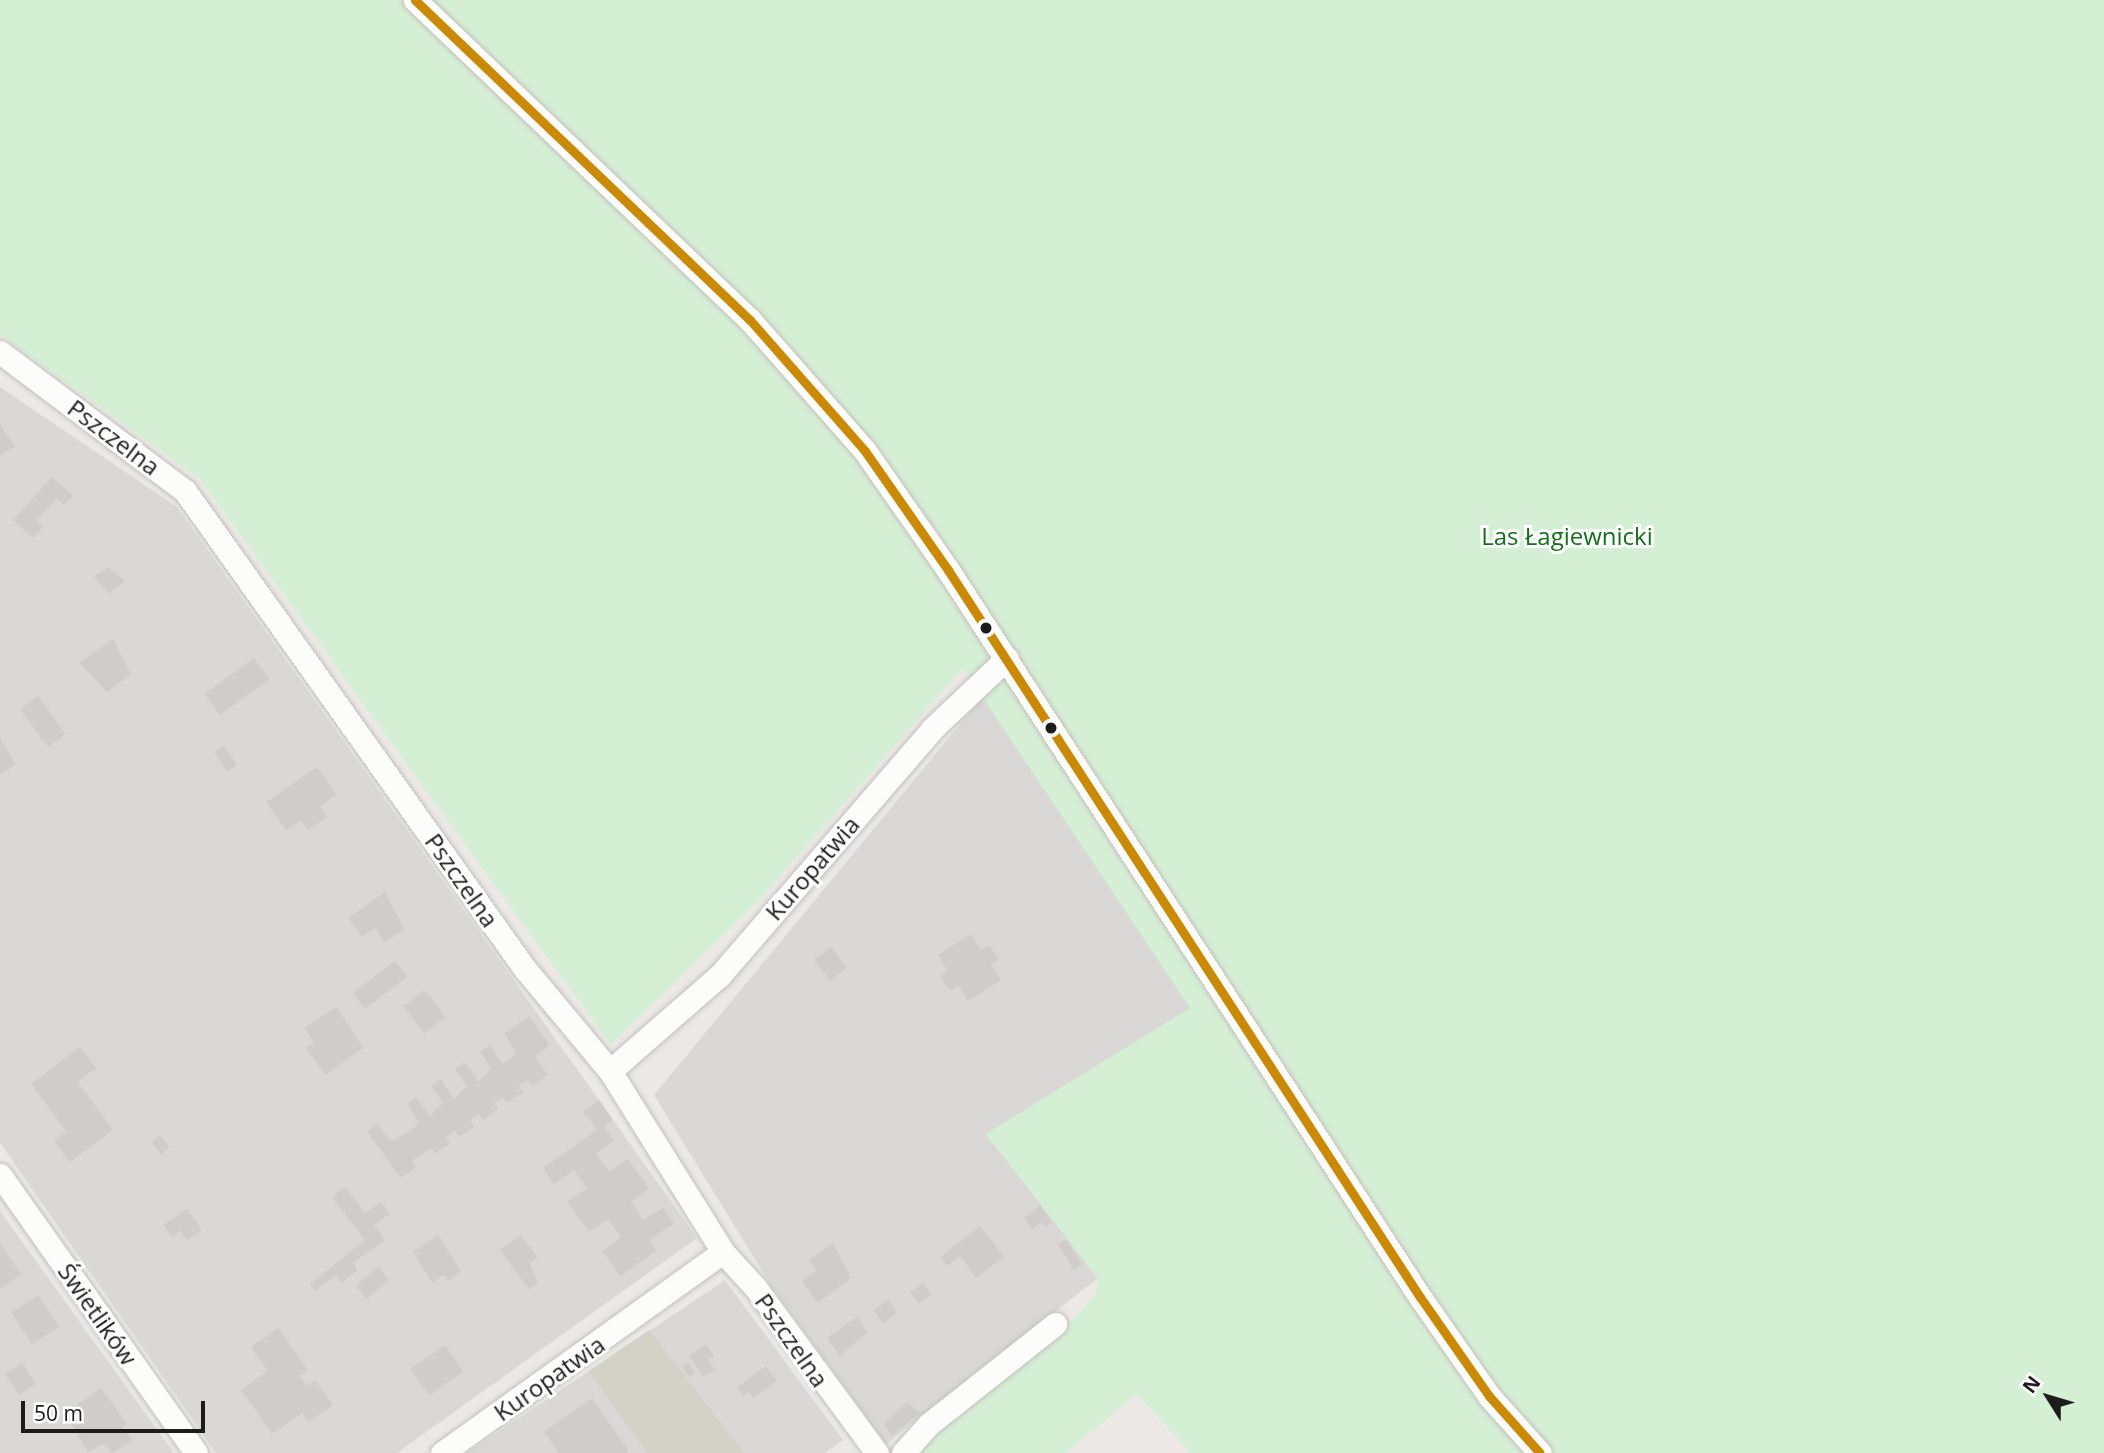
<!DOCTYPE html>
<html>
<head>
<meta charset="utf-8">
<style>
  body { margin:0 }
  #map { position:relative; width:2104px; height:1453px; overflow:hidden; background:#ebe8e5; font-family:"Open Sans",sans-serif }
  div>[style] { position:absolute }
  .residential>* { inset:0; background:#dad8d6 }
  .construction>* { inset:0; background:#d3d2c7 }
  .park>* { inset:0; background:#d5efd4 }
  .building>* { inset:0; background:#d0ccca; transform-origin:0 0 }
  .roads { filter:drop-shadow(0 0 2px #c2c0bf) drop-shadow(0 0 2px #c2c0bf) }
  .minor>* { height:23px; margin:-11.5px; padding:0 11.5px; transform-origin:11.5px; border-radius:11.5px; background:#fcfcfb }
  .bus-1>* { height:9px; margin:-4.5px; padding:0 4.5px; transform-origin:4.5px; border-radius:4.5px; background:#cb8a06 }
  .dots>* { width:19px; height:19px; translate:-50% -50%; box-sizing:border-box; border:4px solid #fff; border-radius:50% }
  span { translate:-50% -50%; white-space:nowrap; text-align:center; line-height:1.15; -webkit-text-stroke:6px #fff; paint-order:stroke }
  .street-label { font-size:24px; color:#1c1c1c }
  .park-label { font-size:24px; color:#15701b }
  .north { position:absolute; left:2013px; top:1362px; width:70px; height:70px; -webkit-text-stroke:5px #fff; paint-order:stroke; rotate:307deg; font-size:19px; font-weight:700; line-height:28px; text-align:center; color:#1c1c1c }
  .north::after { content:''; display:block; margin:auto; width:24px; height:32px; background:#1c1c1c; clip-path:polygon(50% 0,100% 100%,50% 72%,0 100%) }
  .scale { position:absolute; left:21px; top:1401px; width:184px; height:32px; box-sizing:border-box; border:4px solid #1c1c1c; border-top:0; padding-left:9px; font-size:21px; line-height:24px; white-space:nowrap; color:#1c1c1c; -webkit-text-stroke:5px #fff; paint-order:stroke }
</style>
</head>
<body>
<div id="map">
  <div class="residential">
    <div style="clip-path:polygon(0 387px,177px 507px,697px 1238px,397px 1453px,216px 1453px,0 1143px)"></div>
    <div style="clip-path:polygon(999px 677px,1206px 999px,986px 1134px,1098px 1278px,886px 1444px,772px 1287px,654px 1095px)"></div>
    <div style="clip-path:polygon(0 1211px,174px 1453px,0 1453px)"></div>
    <div style="clip-path:polygon(725px 1280px,843px 1440px,825px 1453px,467px 1453px)"></div>
  </div>
  <div class="construction">
    <div style="clip-path:polygon(649px 1330px,744px 1453px,647px 1453px,589px 1371px)"></div>
  </div>
  <div class="park">
    <div style="clip-path:polygon(0 0,2104px 0,2104px 1453px,1191px 1453px,1137px 1394px,1065px 1453px,913px 1453px,1066px 1327px,1096px 1294px,1098px 1278px,986px 1134px,1190px 1008px,963px 668px,762px 897px,611px 1045px,200px 479px,0 334px)"></div>
  </div>
  <div class="building">
    <div style="clip-path:polygon(0 425px,15px 446px,0 456px)"></div>
    <div style="clip-path:polygon(52px 477px,73px 496px,64px 505px,57px 499px,36px 521px,43px 527px,33px 538px,13px 520px)"></div>
    <div style="clip-path:polygon(108px 567px,125px 581px,109px 594px,94px 577px)"></div>
    <div style="clip-path:polygon(113px 639px,131px 674px,107px 692px,79px 663px)"></div>
    <div style="left:254px;top:658px;width:26px;height:61px;rotate:54deg"></div>
    <div style="left:38px;top:696px;width:47px;height:22px;rotate:54deg"></div>
    <div style="clip-path:polygon(0 739px,16px 764px,0 775px)"></div>
    <div style="left:224px;top:746px;width:23px;height:12px;rotate:56deg"></div>
    <div style="clip-path:polygon(317px 767px,336px 795px,320px 806px,327px 817px,308px 830px,301px 820px,286px 830px,266px 802px)"></div>
    <div style="clip-path:polygon(385px 892px,404px 929px,385px 942px,375px 928px,362px 937px,348px 918px)"></div>
    <div style="clip-path:polygon(971px 934px,981px 950px,989px 945px,999px 959px,991px 965px,1001px 980px,968px 1001px,958px 985px,950px 991px,940px 976px,948px 971px,938px 955px)"></div>
    <div style="left:831px;top:947px;width:26px;height:21px;rotate:53deg"></div>
    <div style="left:395px;top:961px;width:20px;height:53px;rotate:53deg"></div>
    <div style="left:425px;top:990px;width:34px;height:27px;rotate:53deg"></div>
    <div style="clip-path:polygon(336px 1007px,363px 1048px,325px 1075px,306px 1048px,314px 1043px,304px 1028px)"></div>
    <div style="clip-path:polygon(529px 1016px,549px 1045px,535px 1057px,548px 1075px,532px 1086px,528px 1080px,518px 1086px,523px 1092px,507px 1103px,503px 1097px,494px 1103px,498px 1109px,483px 1120px,479px 1114px,470px 1120px,474px 1127px,459px 1137px,455px 1131px,446px 1137px,450px 1143px,435px 1154px,431px 1148px,412px 1161px,416px 1167px,401px 1178px,367px 1132px,377px 1124px,390px 1140px,396px 1140px,415px 1127px,418px 1121px,407px 1103px,416px 1097px,430px 1116px,443px 1103px,431px 1086px,441px 1079px,454px 1099px,467px 1086px,455px 1069px,465px 1062px,479px 1082px,491px 1069px,480px 1052px,489px 1045px,503px 1064px,512px 1058px,516px 1053px,504px 1034px)"></div>
    <div style="clip-path:polygon(80px 1047px,96px 1068px,78px 1082px,113px 1130px,70px 1162px,54px 1141px,66px 1131px,31px 1084px)"></div>
    <div style="clip-path:polygon(599px 1100px,613px 1120px,604px 1126px,614px 1140px,596px 1154px,609px 1172px,628px 1159px,649px 1188px,631px 1202px,643px 1220px,663px 1208px,674px 1223px,649px 1241px,656px 1251px,620px 1276px,602px 1251px,621px 1237px,608px 1219px,589px 1232px,567px 1202px,587px 1188px,574px 1170px,554px 1184px,543px 1168px,597px 1130px,583px 1111px)"></div>
    <div style="left:160px;top:1135px;width:16px;height:11px;rotate:52deg"></div>
    <div style="clip-path:polygon(345px 1187px,365px 1213px,381px 1202px,390px 1214px,374px 1225px,385px 1240px,353px 1263px,358px 1270px,341px 1283px,336px 1275px,315px 1291px,310px 1284px,365px 1240px,332px 1197px)"></div>
    <div style="clip-path:polygon(1040px 1206px,1052px 1222px,1045px 1227px,1041px 1222px,1032px 1229px,1024px 1218px)"></div>
    <div style="clip-path:polygon(187px 1209px,202px 1230px,187px 1240px,180px 1231px,172px 1237px,163px 1225px)"></div>
    <div style="clip-path:polygon(980px 1226px,1004px 1257px,976px 1278px,960px 1256px,947px 1266px,940px 1257px)"></div>
    <div style="clip-path:polygon(438px 1235px,461px 1271px,448px 1281px,444px 1275px,432px 1283px,413px 1252px)"></div>
    <div style="clip-path:polygon(521px 1235px,538px 1258px,529px 1263px,538px 1283px,529px 1289px,500px 1250px)"></div>
    <div style="clip-path:polygon(1066px 1240px,1082px 1264px,1074px 1270px,1058px 1244px)"></div>
    <div style="clip-path:polygon(833px 1243px,851px 1278px,818px 1303px,802px 1281px,817px 1270px,809px 1260px)"></div>
    <div style="clip-path:polygon(0 1244px,21px 1274px,0 1289px)"></div>
    <div style="left:378px;top:1267px;width:17px;height:29px;rotate:50deg"></div>
    <div style="left:923px;top:1283px;width:14px;height:16px;rotate:54deg"></div>
    <div style="left:38px;top:1295px;width:38px;height:32px;rotate:57deg"></div>
    <div style="left:888px;top:1300px;width:16px;height:18px;rotate:55deg"></div>
    <div style="clip-path:polygon(857px 1317px,867px 1332px,840px 1356px,827px 1338px)"></div>
    <div style="clip-path:polygon(278px 1328px,308px 1370px,299px 1376px,307px 1386px,315px 1380px,333px 1405px,308px 1422px,302px 1413px,272px 1434px,241px 1390px,268px 1371px,251px 1347px)"></div>
    <div style="clip-path:polygon(706px 1344px,714px 1356px,708px 1360px,715px 1369px,703px 1377px,689px 1356px)"></div>
    <div style="left:445px;top:1345px;width:32px;height:42px;rotate:55deg"></div>
    <div style="left:22px;top:1363px;width:25px;height:20px;rotate:56deg"></div>
    <div style="left:688px;top:1363px;width:12px;height:7px;rotate:55deg"></div>
    <div style="clip-path:polygon(766px 1366px,777px 1381px,753px 1398px,749px 1392px,743px 1396px,737px 1387px)"></div>
    <div style="clip-path:polygon(101px 1388px,127px 1424px,123px 1427px,132px 1440px,113px 1453px,103px 1444px,88px 1452px,65px 1414px)"></div>
    <div style="clip-path:polygon(592px 1398px,629px 1451px,627px 1453px,559px 1453px,544px 1432px)"></div>
    <div style="clip-path:polygon(907px 1402px,920px 1413px,892px 1436px,884px 1424px)"></div>
  </div>
  <div class="roads">
    <div class="minor">
      <div style="left:415px;top:0;width:463px;rotate:43.7deg"></div>
      <div style="left:750px;top:320px;width:174px;rotate:48.7deg"></div>
      <div style="left:865px;top:451px;width:145px;rotate:55.1deg"></div>
      <div style="left:948px;top:570px;width:867px;rotate:57.01deg"></div>
      <div style="left:1420px;top:1297px;width:121px;rotate:55.1deg"></div>
      <div style="left:1489px;top:1396px;width:76px;rotate:48.2deg"></div>
      <div style="left:0;top:352px;width:231px;rotate:36.9deg"></div>
      <div style="left:185px;top:491px;width:587px;rotate:54.58deg"></div>
      <div style="left:525px;top:969px;width:133px;rotate:50.2deg"></div>
      <div style="left:610px;top:1071px;width:213px;rotate:58deg"></div>
      <div style="left:723px;top:1252px;width:47px;rotate:47.6deg"></div>
      <div style="left:755px;top:1287px;width:206px;rotate:53.7deg"></div>
      <div style="left:610px;top:1071px;width:146px;rotate:-41.1deg"></div>
      <div style="left:720px;top:975px;width:325px;rotate:-49.2deg"></div>
      <div style="left:932px;top:729px;width:103px;rotate:-43.4deg"></div>
      <div style="left:0;top:1175px;width:340px;rotate:54.8deg"></div>
      <div style="left:442px;top:1453px;width:345px;rotate:-35.6deg"></div>
      <div style="left:903px;top:1453px;width:39px;rotate:-48deg"></div>
      <div style="left:929px;top:1424px;width:161px;rotate:-38.4deg"></div>
    </div>
  </div>
  <div class="bus-1">
    <div style="left:415px;top:0;width:463px;rotate:43.7deg"></div>
    <div style="left:750px;top:320px;width:174px;rotate:48.7deg"></div>
    <div style="left:865px;top:451px;width:145px;rotate:55.1deg"></div>
    <div style="left:948px;top:570px;width:867px;rotate:57.01deg"></div>
    <div style="left:1420px;top:1297px;width:121px;rotate:55.1deg"></div>
    <div style="left:1489px;top:1396px;width:76px;rotate:48.2deg"></div>
  </div>
  <div class="dots">
    <div style="left:986px;top:628px;background:#1c1c1c"></div>
    <div style="left:1051px;top:728px;background:#1c1c1c"></div>
  </div>
  <div class="street-label">
    <span style="left:114px;top:437px;rotate:37deg">Pszczelna</span>
    <span style="left:812px;top:868px;rotate:-49deg">Kuropatwia</span>
    <span style="left:462px;top:880px;rotate:55deg">Pszczelna</span>
    <span style="left:98px;top:1314px;rotate:55deg">Świetlików</span>
    <span style="left:792px;top:1340px;rotate:55deg">Pszczelna</span>
    <span style="left:549px;top:1378px;rotate:-35deg">Kuropatwia</span>
  </div>
  <div class="park-label">
    <span style="left:1567px;top:536px">Las Łagiewnicki</span>
  </div>
  <div class="north">N</div>
  <div class="scale">50 m</div>
</div>
</body>
</html>
